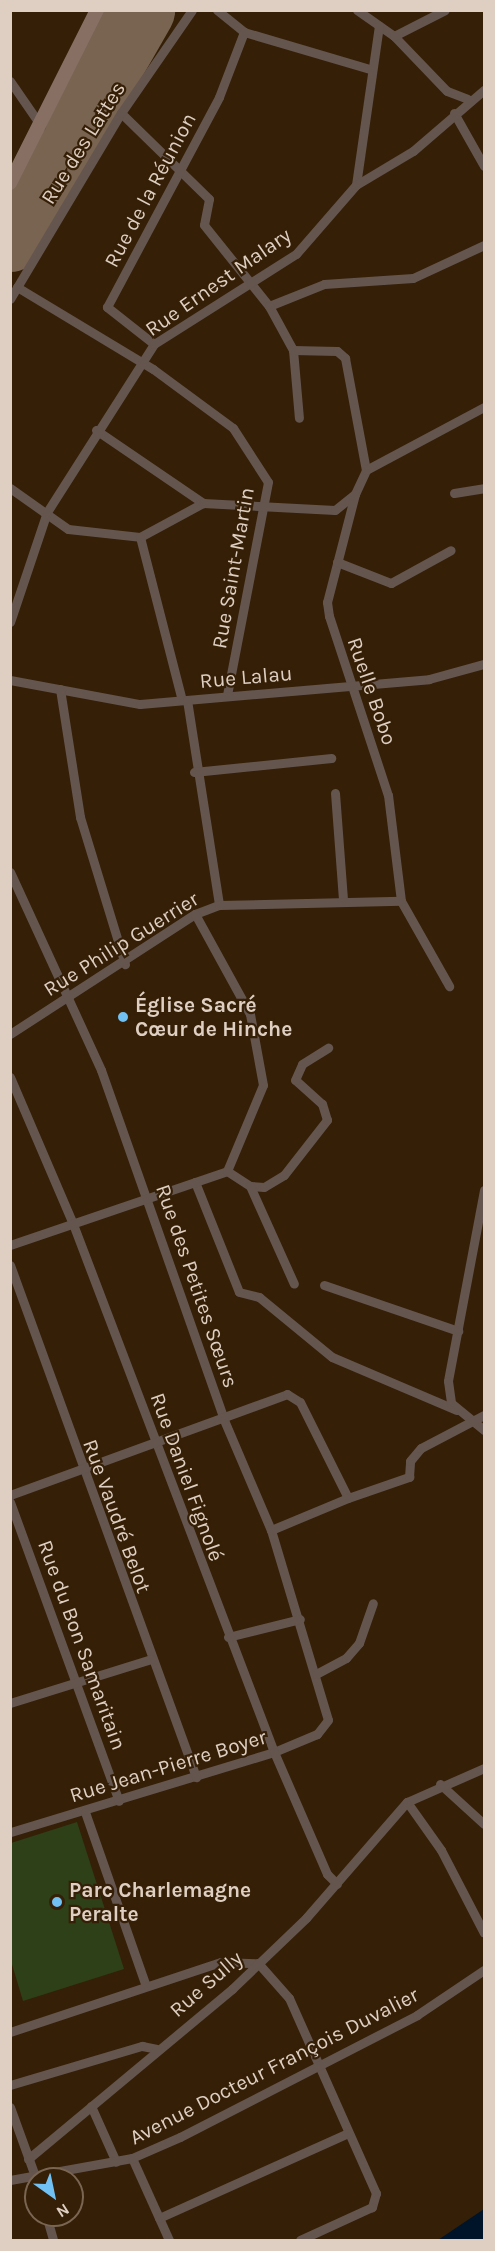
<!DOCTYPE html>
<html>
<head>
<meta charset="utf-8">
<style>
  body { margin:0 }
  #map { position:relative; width:495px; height:2251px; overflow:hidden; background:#351f07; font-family:Karla,sans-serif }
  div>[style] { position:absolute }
  .green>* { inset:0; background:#2d4018 }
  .water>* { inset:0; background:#001429 }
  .runway>* { height:69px; margin:-34.5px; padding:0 34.5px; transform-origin:34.5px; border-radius:34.5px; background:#786450 }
  .minor>* { height:9px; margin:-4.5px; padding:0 4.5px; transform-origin:4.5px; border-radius:4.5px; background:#64554e }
  .secondary>* { height:14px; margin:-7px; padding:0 7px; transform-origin:7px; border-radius:7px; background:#876f64 }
  .dots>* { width:16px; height:16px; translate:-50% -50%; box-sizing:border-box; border:3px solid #351f07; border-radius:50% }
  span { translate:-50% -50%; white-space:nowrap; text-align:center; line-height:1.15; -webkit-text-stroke:4.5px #351f07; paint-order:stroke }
  .street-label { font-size:21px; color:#decfc2 }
  .poi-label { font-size:21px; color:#decfc2; font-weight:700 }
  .left { translate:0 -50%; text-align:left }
  .frame { position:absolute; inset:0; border:12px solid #decfc2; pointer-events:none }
  .north { position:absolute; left:24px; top:2167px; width:60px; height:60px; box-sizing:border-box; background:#351f07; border:2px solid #796552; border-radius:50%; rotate:147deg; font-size:16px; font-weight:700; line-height:24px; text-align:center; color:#decfc2 }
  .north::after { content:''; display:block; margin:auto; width:21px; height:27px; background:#71c1f4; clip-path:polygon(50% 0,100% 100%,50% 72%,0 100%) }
</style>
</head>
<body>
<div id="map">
  <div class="green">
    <div style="clip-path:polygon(77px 1822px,124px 1969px,23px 2001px,11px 1961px,11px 1843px)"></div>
  </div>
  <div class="water">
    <div style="clip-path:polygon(484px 2209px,484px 2240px,438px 2240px)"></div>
  </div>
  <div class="runway">
    <div style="left:10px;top:237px;width:262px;rotate:-60.2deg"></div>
  </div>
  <div class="minor">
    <div style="left:217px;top:10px;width:35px;rotate:39deg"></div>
    <div style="left:244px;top:32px;width:131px;rotate:16.4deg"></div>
    <div style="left:357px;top:10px;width:45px;rotate:35.1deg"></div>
    <div style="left:394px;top:36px;width:76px;rotate:46.1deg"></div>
    <div style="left:447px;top:91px;width:22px;rotate:21deg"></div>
    <div style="left:394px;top:36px;width:57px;rotate:-27deg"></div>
    <div style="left:10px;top:81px;width:55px;rotate:55.4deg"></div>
    <div style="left:121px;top:113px;width:123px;rotate:44.3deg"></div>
    <div style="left:209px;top:199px;width:26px;rotate:101deg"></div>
    <div style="left:204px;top:225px;width:104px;rotate:51.3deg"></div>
    <div style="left:269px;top:306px;width:59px;rotate:-21.8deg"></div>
    <div style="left:324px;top:284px;width:89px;rotate:-3.9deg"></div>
    <div style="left:413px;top:278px;width:78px;rotate:-24.9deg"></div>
    <div style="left:454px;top:113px;width:61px;rotate:60.5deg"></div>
    <div style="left:356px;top:185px;width:161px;rotate:-81.8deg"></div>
    <div style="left:17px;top:287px;width:159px;rotate:31.1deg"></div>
    <div style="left:153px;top:369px;width:99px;rotate:36.4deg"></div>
    <div style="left:233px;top:428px;width:64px;rotate:57.1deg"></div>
    <div style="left:268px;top:482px;width:216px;rotate:100.9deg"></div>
    <div style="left:10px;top:299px;width:217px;rotate:-59.2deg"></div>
    <div style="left:121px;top:113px;width:125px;rotate:-55.4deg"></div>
    <div style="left:269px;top:306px;width:50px;rotate:61.4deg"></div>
    <div style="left:293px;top:350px;width:68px;rotate:85deg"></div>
    <div style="left:154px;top:344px;width:60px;rotate:-141.8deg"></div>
    <div style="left:107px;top:307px;width:238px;rotate:-61.9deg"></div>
    <div style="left:219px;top:97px;width:70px;rotate:-69deg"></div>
    <div style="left:293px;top:350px;width:44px;rotate:1.3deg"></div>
    <div style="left:337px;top:351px;width:11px;rotate:41deg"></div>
    <div style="left:345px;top:358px;width:114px;rotate:79.4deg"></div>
    <div style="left:96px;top:430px;width:130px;rotate:34.3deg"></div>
    <div style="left:10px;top:488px;width:71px;rotate:35.3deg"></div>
    <div style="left:68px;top:529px;width:72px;rotate:6.3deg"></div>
    <div style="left:140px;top:537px;width:72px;rotate:-28.4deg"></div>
    <div style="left:203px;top:503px;width:132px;rotate:3deg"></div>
    <div style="left:335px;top:510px;width:26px;rotate:-39deg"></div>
    <div style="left:355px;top:494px;width:26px;rotate:-65deg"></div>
    <div style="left:366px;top:470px;width:134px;rotate:-28.1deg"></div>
    <div style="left:454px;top:493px;width:30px;rotate:-9deg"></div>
    <div style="left:355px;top:494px;width:112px;rotate:104.5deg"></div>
    <div style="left:327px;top:602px;width:14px;rotate:82deg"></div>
    <div style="left:329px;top:616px;width:188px;rotate:71.8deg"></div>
    <div style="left:388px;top:795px;width:107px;rotate:83deg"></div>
    <div style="left:401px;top:901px;width:98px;rotate:60.5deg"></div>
    <div style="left:140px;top:537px;width:168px;rotate:75.6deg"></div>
    <div style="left:337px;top:562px;width:58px;rotate:21.3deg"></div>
    <div style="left:391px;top:583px;width:68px;rotate:-28.8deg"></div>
    <div style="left:10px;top:622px;width:116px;rotate:-71.4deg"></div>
    <div style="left:47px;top:512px;width:199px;rotate:-57.5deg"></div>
    <div style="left:154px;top:344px;width:168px;rotate:-32.4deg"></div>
    <div style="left:296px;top:254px;width:91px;rotate:-49deg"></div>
    <div style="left:356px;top:185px;width:66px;rotate:-30.8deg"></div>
    <div style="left:413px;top:151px;width:94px;rotate:-40.7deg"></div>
    <div style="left:10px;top:680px;width:132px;rotate:10.5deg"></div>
    <div style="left:140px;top:704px;width:290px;rotate:-4.9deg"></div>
    <div style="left:429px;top:679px;width:57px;rotate:-15.3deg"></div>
    <div style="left:60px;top:689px;width:130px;rotate:81.1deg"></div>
    <div style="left:80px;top:817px;width:154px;rotate:73deg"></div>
    <div style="left:187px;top:700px;width:207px;rotate:81.1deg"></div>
    <div style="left:194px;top:772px;width:138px;rotate:-5.8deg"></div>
    <div style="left:335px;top:793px;width:107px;rotate:85.7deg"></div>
    <div style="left:10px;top:872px;width:218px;rotate:65.3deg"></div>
    <div style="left:101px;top:1070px;width:371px;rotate:70.6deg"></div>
    <div style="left:224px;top:1420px;width:120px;rotate:66.9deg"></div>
    <div style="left:271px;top:1530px;width:198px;rotate:73.3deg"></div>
    <div style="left:328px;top:1720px;width:18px;rotate:128deg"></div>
    <div style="left:317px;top:1734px;width:47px;rotate:157.3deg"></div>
    <div style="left:274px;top:1752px;width:276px;rotate:163.1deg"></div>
    <div style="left:10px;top:1034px;width:221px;rotate:-33deg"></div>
    <div style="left:195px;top:914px;width:26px;rotate:-21deg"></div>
    <div style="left:219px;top:905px;width:182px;rotate:-1.3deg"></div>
    <div style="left:10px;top:1077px;width:160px;rotate:66.8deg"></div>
    <div style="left:73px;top:1224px;width:565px;rotate:69.16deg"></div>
    <div style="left:274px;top:1752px;width:133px;rotate:66.5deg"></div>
    <div style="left:327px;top:1874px;width:14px;rotate:45deg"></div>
    <div style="left:227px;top:1171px;width:27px;rotate:33deg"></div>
    <div style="left:250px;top:1186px;width:14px;rotate:4deg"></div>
    <div style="left:264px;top:1187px;width:23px;rotate:-31deg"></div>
    <div style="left:284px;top:1175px;width:70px;rotate:-52deg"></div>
    <div style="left:327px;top:1120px;width:17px;rotate:-107deg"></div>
    <div style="left:322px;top:1104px;width:36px;rotate:-138deg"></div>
    <div style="left:295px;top:1080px;width:17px;rotate:-66deg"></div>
    <div style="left:302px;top:1064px;width:31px;rotate:-32deg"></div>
    <div style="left:195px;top:1182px;width:118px;rotate:68.2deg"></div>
    <div style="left:239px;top:1292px;width:21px;rotate:14deg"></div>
    <div style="left:259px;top:1297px;width:94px;rotate:39.4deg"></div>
    <div style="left:332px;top:1357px;width:135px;rotate:23.1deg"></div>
    <div style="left:250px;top:1186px;width:107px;rotate:65.8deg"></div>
    <div style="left:484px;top:1190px;width:194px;rotate:100.7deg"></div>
    <div style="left:448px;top:1381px;width:22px;rotate:82deg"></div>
    <div style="left:451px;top:1403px;width:43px;rotate:39.3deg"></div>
    <div style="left:10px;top:1245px;width:229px;rotate:-18.8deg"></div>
    <div style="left:227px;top:1171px;width:93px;rotate:-67.3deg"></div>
    <div style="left:263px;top:1085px;width:72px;rotate:-100.4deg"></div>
    <div style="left:250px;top:1014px;width:114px;rotate:-118.8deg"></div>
    <div style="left:10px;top:1265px;width:545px;rotate:70.03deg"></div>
    <div style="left:324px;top:1285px;width:142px;rotate:18.9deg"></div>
    <div style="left:10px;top:1495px;width:295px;rotate:-20deg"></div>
    <div style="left:287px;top:1394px;width:15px;rotate:32deg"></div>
    <div style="left:300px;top:1402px;width:107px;rotate:63.4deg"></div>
    <div style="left:348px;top:1498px;width:65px;rotate:-19deg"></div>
    <div style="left:409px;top:1477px;width:16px;rotate:-86deg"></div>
    <div style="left:410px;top:1461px;width:17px;rotate:-50deg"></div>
    <div style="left:421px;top:1448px;width:71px;rotate:-27.6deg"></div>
    <div style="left:10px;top:1502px;width:318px;rotate:70deg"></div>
    <div style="left:271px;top:1530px;width:83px;rotate:-22.6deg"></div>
    <div style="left:228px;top:1637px;width:74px;rotate:-14deg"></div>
    <div style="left:316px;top:1674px;width:34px;rotate:-28deg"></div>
    <div style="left:346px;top:1658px;width:20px;rotate:-49deg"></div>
    <div style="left:359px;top:1643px;width:42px;rotate:-70.7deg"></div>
    <div style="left:10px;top:1703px;width:148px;rotate:-17.3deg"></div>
    <div style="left:440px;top:1784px;width:59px;rotate:42.3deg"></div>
    <div style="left:407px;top:1802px;width:59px;rotate:54.7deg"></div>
    <div style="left:441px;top:1850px;width:93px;rotate:62.6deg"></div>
    <div style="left:85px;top:1812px;width:184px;rotate:70.7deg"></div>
    <div style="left:10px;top:2032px;width:222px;rotate:-18.4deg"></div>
    <div style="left:221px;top:1962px;width:37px;rotate:2deg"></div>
    <div style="left:258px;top:1963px;width:47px;rotate:48.5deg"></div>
    <div style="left:289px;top:1998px;width:214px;rotate:66deg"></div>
    <div style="left:376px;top:2193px;width:15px;rotate:106deg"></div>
    <div style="left:372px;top:2207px;width:79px;rotate:155.4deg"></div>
    <div style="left:10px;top:2085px;width:138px;rotate:-16.5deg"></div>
    <div style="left:142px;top:2046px;width:15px;rotate:11deg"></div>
    <div style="left:91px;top:2106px;width:61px;rotate:65.9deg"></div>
    <div style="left:10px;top:2107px;width:77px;rotate:70.1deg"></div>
    <div style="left:132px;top:2158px;width:90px;rotate:65.7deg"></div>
    <div style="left:28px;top:2159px;width:266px;rotate:-39.8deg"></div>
    <div style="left:232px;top:1989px;width:103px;rotate:-43.8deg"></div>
    <div style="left:306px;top:1918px;width:154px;rotate:-49deg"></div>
    <div style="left:407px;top:1802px;width:84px;rotate:-23.8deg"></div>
    <div style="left:10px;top:2180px;width:124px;rotate:-10.2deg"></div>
    <div style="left:132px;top:2158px;width:52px;rotate:-23.6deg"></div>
    <div style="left:180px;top:2137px;width:267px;rotate:-27.2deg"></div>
    <div style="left:417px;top:2015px;width:81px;rotate:-33.9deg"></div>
    <div style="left:46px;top:2215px;width:26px;rotate:74deg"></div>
    <div style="left:159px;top:2218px;width:207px;rotate:-24.2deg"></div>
  </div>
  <div class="secondary">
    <div style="left:10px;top:183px;width:194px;rotate:-63.3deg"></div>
  </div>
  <div class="dots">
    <div style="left:123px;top:1017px;background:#71c1f4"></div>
    <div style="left:57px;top:1902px;background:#71c1f4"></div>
  </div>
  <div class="street-label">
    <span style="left:83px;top:143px;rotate:-58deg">Rue des Lattes</span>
    <span style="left:150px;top:190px;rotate:-62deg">Rue de la Réunion</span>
    <span style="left:218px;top:282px;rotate:-35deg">Rue Ernest Malary</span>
    <span style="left:233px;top:568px;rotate:-80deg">Rue Saint-Martin</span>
    <span style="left:246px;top:677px;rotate:-5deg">Rue Lalau</span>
    <span style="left:372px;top:691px;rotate:71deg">Ruelle Bobo</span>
    <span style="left:121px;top:944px;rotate:-32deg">Rue Philip Guerrier</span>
    <span style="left:197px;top:1286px;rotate:71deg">Rue des Petites Sœurs</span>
    <span style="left:187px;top:1477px;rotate:70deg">Rue Daniel Fignolé</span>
    <span style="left:117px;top:1516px;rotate:70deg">Rue Vaudré Belot</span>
    <span style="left:82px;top:1645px;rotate:70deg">Rue du Bon Samaritain</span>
    <span style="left:168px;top:1766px;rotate:-17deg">Rue Jean-Pierre Boyer</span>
    <span style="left:206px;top:1984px;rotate:-41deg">Rue Sully</span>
    <span style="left:274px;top:2066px;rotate:-27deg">Avenue Docteur François Duvalier</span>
  </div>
  <div class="poi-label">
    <span class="left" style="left:135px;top:1017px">Église Sacré<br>Cœur de Hinche</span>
    <span class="left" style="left:69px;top:1902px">Parc Charlemagne<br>Peralte</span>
  </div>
  <div class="frame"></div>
  <div class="north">N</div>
</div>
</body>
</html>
